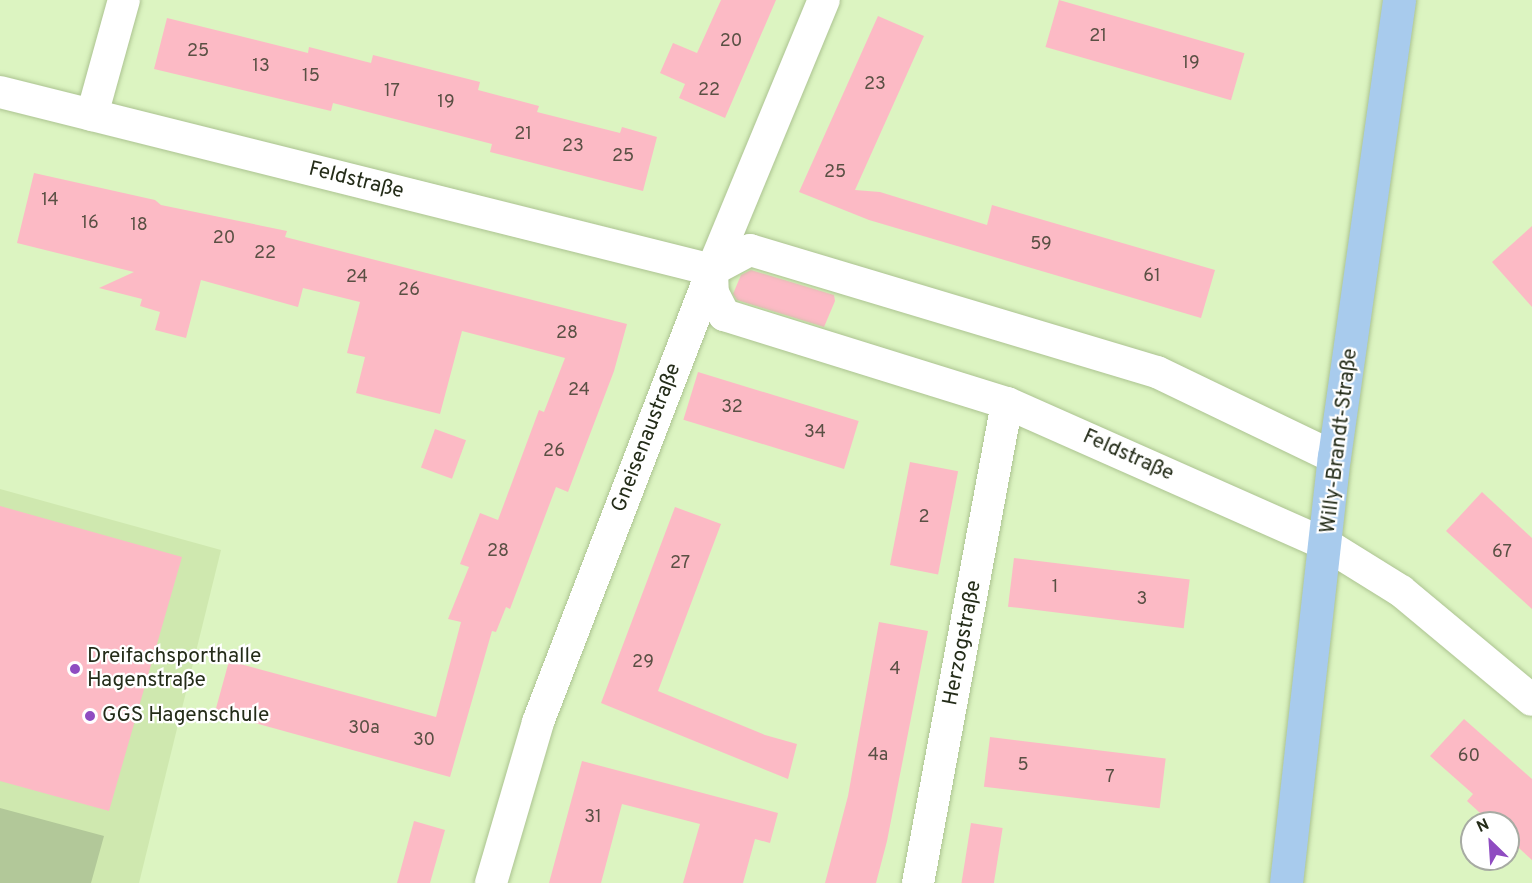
<!DOCTYPE html>
<html>
<head>
<meta charset="utf-8">
<style>
  body { margin:0 }
  #map { position:relative; width:1532px; height:883px; overflow:hidden; background:#dcf4c1; font-family:Overpass,sans-serif }
  div>[style] { position:absolute }
  .built>* { inset:0; background:#cfe8af }
  .green>* { inset:0; background:#b2c899 }
  .building>* { inset:0; background:#fcbac5; transform-origin:0 0 }
  .roads { filter:drop-shadow(0 0 2px #acc391) drop-shadow(0 0 2px #acc391) }
  .street>* { height:32px; margin:-16px; padding:0 16px; transform-origin:16px; border-radius:16px; background:#fff }
  .primary>* { height:33px; margin:-16.5px; padding:0 16.5px; transform-origin:16.5px; border-radius:16.5px; background:#a8cbed }
  .dots>* { width:16px; height:16px; translate:-50% -50%; box-sizing:border-box; border:3px solid #fff; border-radius:50% }
  span { translate:-50% -50%; white-space:nowrap; text-align:center; line-height:1.15; -webkit-text-stroke:4.5px #fff; paint-order:stroke }
  .number-label { font-size:18px; color:#5a5044 }
  .number-label span { -webkit-text-stroke-width:0 }
  .street-label { font-size:21px; color:#242c19 }
  .poi-label { font-size:21px; color:#242c19 }
  .left { translate:0 -50%; text-align:left }
  .north { position:absolute; left:1460px; top:811px; width:60px; height:60px; box-sizing:border-box; background:#fff; border:2px solid #a7aba3; border-radius:50%; rotate:335deg; font-size:16px; font-weight:700; line-height:24px; text-align:center; color:#242c19 }
  .north::after { content:''; display:block; margin:auto; width:21px; height:27px; background:#8f4cc1; clip-path:polygon(50% 0,100% 100%,50% 72%,0 100%) }
</style>
</head>
<body>
<div id="map">
  <div class="built">
    <div style="clip-path:polygon(0 489px,221px 550px,139px 883px,0 883px)"></div>
  </div>
  <div class="green">
    <div style="clip-path:polygon(0 808px,104px 836px,91px 883px,0 883px)"></div>
  </div>
  <div class="building">
    <div style="clip-path:polygon(721px 0,776px 0,725px 118px,679px 98px,685px 84px,660px 73px,673px 43px,697px 53px)"></div>
    <div style="left:1059px;top:0;width:193px;height:49px;rotate:16deg"></div>
    <div style="clip-path:polygon(878px 16px,924px 36px,855px 190px,880px 192px,987px 225px,992px 205px,1215px 270px,1201px 318px,869px 220px,799px 192px)"></div>
    <div style="clip-path:polygon(167px 18px,308px 53px,309px 47px,371px 63px,373px 55px,480px 82px,478px 90px,539px 106px,537px 112px,620px 133px,622px 127px,657px 137px,643px 191px,490px 152px,492px 144px,333px 103px,331px 111px,154px 69px)"></div>
    <div style="clip-path:polygon(34px 173px,155px 200px,161px 205px,287px 231px,285px 237px,627px 324px,614px 371px,568px 492px,556px 487px,510px 609px,506px 607px,496px 632px,492px 631px,450px 777px,215px 712px,229px 661px,436px 717px,461px 622px,448px 619px,469px 567px,460px 564px,480px 513px,498px 520px,539px 410px,544px 412px,565px 358px,462px 331px,440px 414px,356px 393px,365px 357px,347px 353px,360px 302px,303px 288px,298px 307px,201px 280px,186px 338px,155px 330px,160px 312px,140px 306px,142px 299px,99px 288px,134px 272px,17px 243px)"></div>
    <div style="clip-path:polygon(1532px 226px,1532px 307px,1492px 262px)"></div>
    <div style="clip-path:polygon(751px 270px,834px 295px,835px 301px,824px 327px,737px 300px,733px 294px,741px 275px)"></div>
    <div style="left:698px;top:372px;width:168px;height:50px;rotate:17deg"></div>
    <div style="left:435px;top:429px;width:33px;height:41px;rotate:20deg"></div>
    <div style="left:910px;top:462px;width:49px;height:105px;rotate:11deg"></div>
    <div style="clip-path:polygon(1482px 492px,1532px 538px,1532px 609px,1446px 531px)"></div>
    <div style="clip-path:polygon(0 506px,182px 557px,109px 811px,0 781px)"></div>
    <div style="clip-path:polygon(675px 507px,721px 524px,658px 691px,765px 735px,797px 744px,788px 779px,601px 703px)"></div>
    <div style="left:1014px;top:558px;width:177px;height:49px;rotate:7deg"></div>
    <div style="clip-path:polygon(879px 622px,928px 631px,887px 841px,876px 883px,825px 883px,848px 796px)"></div>
    <div style="clip-path:polygon(1464px 719px,1532px 779px,1532px 860px,1508px 838px,1508px 823px,1491px 823px,1467px 801px,1473px 794px,1430px 756px)"></div>
    <div style="left:990px;top:737px;width:177px;height:50px;rotate:7deg"></div>
    <div style="clip-path:polygon(582px 761px,778px 813px,770px 843px,755px 839px,743px 883px,683px 883px,700px 824px,622px 804px,601px 883px,549px 883px)"></div>
    <div style="clip-path:polygon(414px 821px,445px 830px,430px 883px,397px 883px)"></div>
    <div style="left:971px;top:823px;width:32px;height:61px;rotate:9deg"></div>
  </div>
  <div class="roads">
    <div class="street">
      <div style="left:0;top:92px;width:734px;rotate:14.04deg"></div>
      <div style="left:712px;top:270px;width:43px;rotate:-27.8deg"></div>
      <div style="left:750px;top:250px;width:425px;rotate:16.7deg"></div>
      <div style="left:1157px;top:372px;width:196px;rotate:25.7deg"></div>
      <div style="left:92px;top:115px;width:119px;rotate:-74.5deg"></div>
      <div style="left:712px;top:270px;width:23px;rotate:88deg"></div>
      <div style="left:713px;top:293px;width:25px;rotate:63deg"></div>
      <div style="left:724px;top:315px;width:296px;rotate:17.3deg"></div>
      <div style="left:1007px;top:403px;width:350px;rotate:23.9deg"></div>
      <div style="left:1327px;top:545px;width:87px;rotate:31.9deg"></div>
      <div style="left:1401px;top:591px;width:170px;rotate:39.8deg"></div>
      <div style="left:491px;top:883px;width:168px;rotate:-73.7deg"></div>
      <div style="left:538px;top:722px;width:484px;rotate:-68.9deg"></div>
      <div style="left:712px;top:270px;width:292px;rotate:-67.5deg"></div>
      <div style="left:918px;top:883px;width:488px;rotate:-79.5deg"></div>
    </div>
    <div class="primary">
      <div style="left:1286px;top:883px;width:429px;rotate:-83.6deg"></div>
      <div style="left:1334px;top:457px;width:462px;rotate:-81.9deg"></div>
    </div>
  </div>
  <div class="dots">
    <div style="left:75px;top:669px;background:#8f4cc1"></div>
    <div style="left:90px;top:716px;background:#8f4cc1"></div>
  </div>
  <div class="number-label">
    <span style="left:1098px;top:37px">21</span>
    <span style="left:731px;top:42px">20</span>
    <span style="left:198px;top:52px">25</span>
    <span style="left:1191px;top:64px">19</span>
    <span style="left:261px;top:67px">13</span>
    <span style="left:311px;top:77px">15</span>
    <span style="left:875px;top:85px">23</span>
    <span style="left:709px;top:91px">22</span>
    <span style="left:392px;top:92px">17</span>
    <span style="left:446px;top:103px">19</span>
    <span style="left:523px;top:135px">21</span>
    <span style="left:573px;top:147px">23</span>
    <span style="left:623px;top:157px">25</span>
    <span style="left:835px;top:173px">25</span>
    <span style="left:50px;top:201px">14</span>
    <span style="left:90px;top:224px">16</span>
    <span style="left:139px;top:226px">18</span>
    <span style="left:224px;top:239px">20</span>
    <span style="left:1041px;top:245px">59</span>
    <span style="left:265px;top:254px">22</span>
    <span style="left:1152px;top:277px">61</span>
    <span style="left:357px;top:278px">24</span>
    <span style="left:409px;top:291px">26</span>
    <span style="left:567px;top:334px">28</span>
    <span style="left:579px;top:391px">24</span>
    <span style="left:732px;top:408px">32</span>
    <span style="left:815px;top:433px">34</span>
    <span style="left:554px;top:452px">26</span>
    <span style="left:924px;top:518px">2</span>
    <span style="left:498px;top:552px">28</span>
    <span style="left:1502px;top:553px">67</span>
    <span style="left:680px;top:564px">27</span>
    <span style="left:1055px;top:588px">1</span>
    <span style="left:1142px;top:600px">3</span>
    <span style="left:643px;top:663px">29</span>
    <span style="left:895px;top:670px">4</span>
    <span style="left:364px;top:729px">30a</span>
    <span style="left:424px;top:741px">30</span>
    <span style="left:878px;top:756px">4a</span>
    <span style="left:1469px;top:757px">60</span>
    <span style="left:1023px;top:766px">5</span>
    <span style="left:1110px;top:778px">7</span>
    <span style="left:593px;top:818px">31</span>
  </div>
  <div class="street-label">
    <span style="left:356px;top:181px;rotate:14deg">Feldstraße</span>
    <span style="left:647px;top:438px;rotate:-69deg">Gneisenaustraße</span>
    <span style="left:1340px;top:441px;rotate:-83deg">Willy-Brandt-Straße</span>
    <span style="left:1128px;top:456px;rotate:24deg">Feldstraße</span>
    <span style="left:963px;top:643px;rotate:-79deg">Herzogstraße</span>
  </div>
  <div class="poi-label">
    <span class="left" style="left:87px;top:669px">Dreifachsporthalle<br>Hagenstraße</span>
    <span class="left" style="left:102px;top:716px">GGS Hagenschule</span>
  </div>
  <div class="north">N</div>
</div>
</body>
</html>
